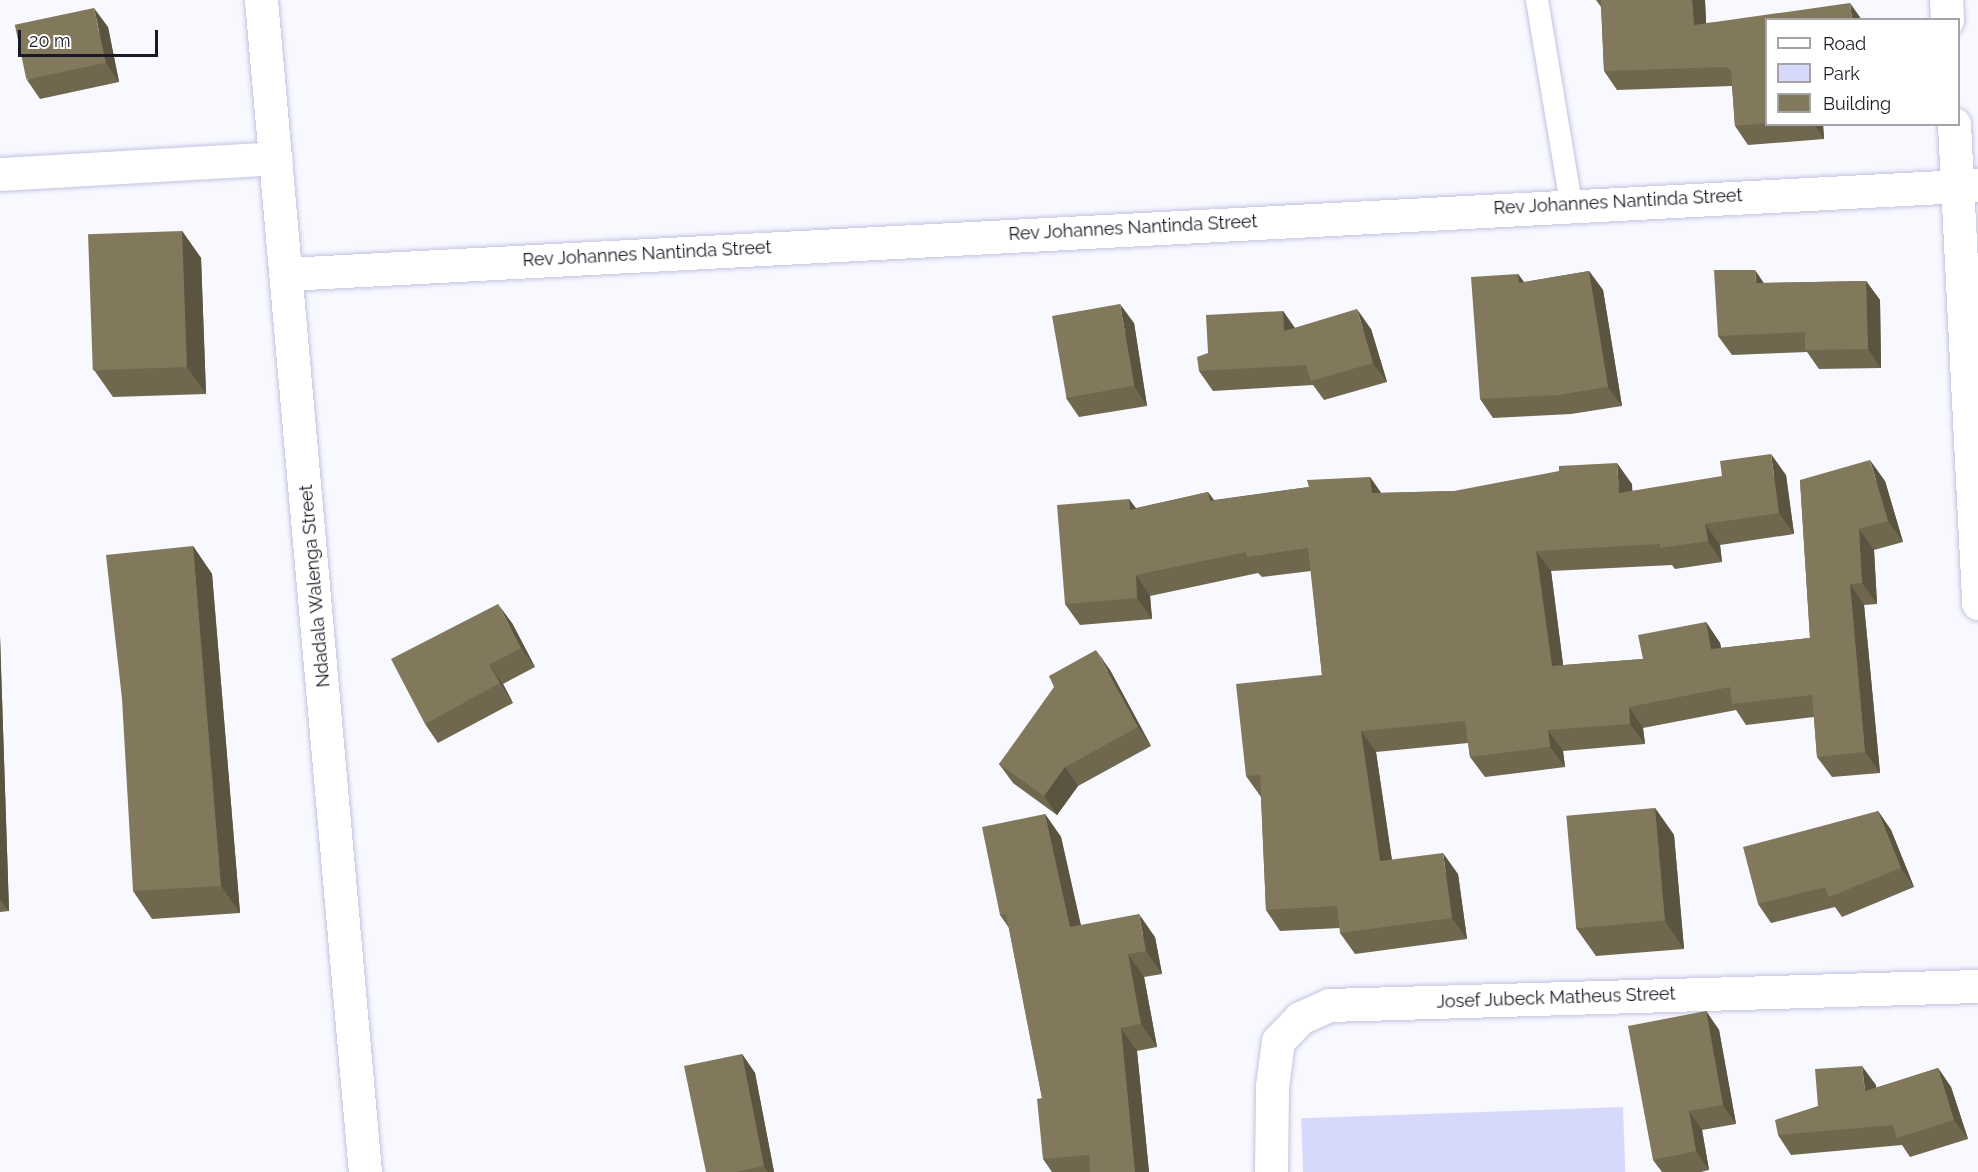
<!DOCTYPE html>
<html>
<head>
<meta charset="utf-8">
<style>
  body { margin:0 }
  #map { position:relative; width:1978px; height:1172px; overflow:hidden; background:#f8f8ff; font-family:Raleway,sans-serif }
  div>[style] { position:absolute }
  .green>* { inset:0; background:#d7d9fc; transform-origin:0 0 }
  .roads { filter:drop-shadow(0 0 2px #c1c3e1) drop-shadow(0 0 2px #c1c3e1) }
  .service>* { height:22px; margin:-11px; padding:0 11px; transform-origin:11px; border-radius:11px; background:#fff }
  .minor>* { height:33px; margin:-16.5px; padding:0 16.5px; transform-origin:16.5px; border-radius:16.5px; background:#fff }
  .wall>* { inset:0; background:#70674f }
  .shaded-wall>* { inset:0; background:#5b5440 }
  .building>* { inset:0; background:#82785c; transform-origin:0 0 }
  span { translate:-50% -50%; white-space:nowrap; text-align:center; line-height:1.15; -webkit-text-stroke:6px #fff; paint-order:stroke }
  .street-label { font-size:18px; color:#191a25 }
  .legend { position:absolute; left:1765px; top:18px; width:195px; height:108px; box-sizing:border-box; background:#fff; border:2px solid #a3a3a8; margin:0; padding:8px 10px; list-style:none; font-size:18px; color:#191a25 }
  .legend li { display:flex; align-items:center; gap:12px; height:30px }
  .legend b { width:30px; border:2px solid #a3a3a8 }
  .scale { position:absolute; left:18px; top:30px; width:140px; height:27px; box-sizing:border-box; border:3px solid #191a25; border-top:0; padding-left:8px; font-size:18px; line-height:21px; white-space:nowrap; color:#191a25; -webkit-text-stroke:4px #fff; paint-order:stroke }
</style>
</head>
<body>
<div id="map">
  <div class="green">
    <div style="left:1623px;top:1107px;width:65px;height:322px;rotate:88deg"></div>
  </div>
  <div class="roads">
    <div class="service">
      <div style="left:1537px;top:0;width:207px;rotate:80.5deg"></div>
    </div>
    <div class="minor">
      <div style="left:261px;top:0;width:1177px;rotate:84.93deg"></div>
      <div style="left:1946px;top:0;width:20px;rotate:87deg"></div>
      <div style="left:1954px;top:124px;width:480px;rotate:87.1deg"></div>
      <div style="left:0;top:174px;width:276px;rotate:-3.3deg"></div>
      <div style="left:287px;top:274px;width:1693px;rotate:-3.01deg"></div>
      <div style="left:1271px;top:1172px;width:86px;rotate:-89.3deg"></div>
      <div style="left:1272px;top:1086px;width:45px;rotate:-82.4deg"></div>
      <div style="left:1278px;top:1041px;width:32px;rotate:-46deg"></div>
      <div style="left:1300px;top:1018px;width:32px;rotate:-24deg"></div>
      <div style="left:1329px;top:1005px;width:649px;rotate:-1.68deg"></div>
    </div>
  </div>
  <div class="wall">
    <div style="clip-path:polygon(1596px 0,1705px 0,1706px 23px,1767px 20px,1767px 124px,1823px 124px,1824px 139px,1748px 145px,1735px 126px,1732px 86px,1617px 90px,1604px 71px,1601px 7px)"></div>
    <div style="clip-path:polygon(108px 27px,119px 82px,40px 99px,27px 80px)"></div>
    <div style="clip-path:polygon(182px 231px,201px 258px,206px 394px,113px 397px,94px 370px)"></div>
    <div style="clip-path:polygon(1589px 271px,1603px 290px,1622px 406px,1571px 414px,1493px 418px,1480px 399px,1518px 274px,1524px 282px)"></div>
    <div style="clip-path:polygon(1866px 281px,1880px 300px,1881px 368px,1819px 369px,1807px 352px,1732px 355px,1718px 336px,1764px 283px)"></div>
    <div style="clip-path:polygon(1283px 311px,1295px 328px,1371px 329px,1387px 382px,1324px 400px,1313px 385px,1213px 391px,1199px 371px)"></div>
    <div style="clip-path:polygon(1134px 323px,1147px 406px,1079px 417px,1066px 398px)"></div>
    <div style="clip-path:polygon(1786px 475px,1794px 534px,1720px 545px,1722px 562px,1675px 569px,1672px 565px,1551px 571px,1563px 665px,1643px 659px,1706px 622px,1720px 643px,1721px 648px,1810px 638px,1800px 480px,1885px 481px,1903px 542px,1874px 550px,1877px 604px,1864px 605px,1880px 773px,1832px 777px,1817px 757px,1814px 717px,1746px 725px,1736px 710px,1643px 728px,1645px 744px,1563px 751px,1565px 767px,1485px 777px,1470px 757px,1468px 743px,1376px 752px,1392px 860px,1458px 874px,1467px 939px,1355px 954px,1340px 933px,1340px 928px,1280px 931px,1266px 910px,1261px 797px,1246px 776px,1322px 675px,1311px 571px,1262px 577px,1258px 573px,1150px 596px,1152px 619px,1080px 625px,1065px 604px,1129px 499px,1136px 508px,1208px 492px,1214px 500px,1309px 487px,1370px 477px,1381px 493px,1454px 491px,1632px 484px,1632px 491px)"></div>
    <div style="clip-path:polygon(193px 546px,212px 574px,240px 913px,152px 919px,133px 891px)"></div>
    <div style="clip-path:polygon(512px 623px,535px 667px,503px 684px,513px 703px,438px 743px,425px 724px)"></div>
    <div style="clip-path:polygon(0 637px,9px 911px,0 912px)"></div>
    <div style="clip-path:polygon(1110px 670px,1151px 746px,1078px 786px,1057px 815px,1013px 783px,999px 764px)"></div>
    <div style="clip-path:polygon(1655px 808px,1674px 835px,1684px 949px,1596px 956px,1576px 928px)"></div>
    <div style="clip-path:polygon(1878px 811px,1891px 830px,1914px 887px,1842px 917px,1835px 907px,1771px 923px,1758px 904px)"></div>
    <div style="clip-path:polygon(1045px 814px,1061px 837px,1081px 925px,1155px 937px,1162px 974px,1144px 977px,1157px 1047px,1137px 1051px,1149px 1172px,1052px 1172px,1043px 1159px,1042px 1098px,1009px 928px,1000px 915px)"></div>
    <div style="clip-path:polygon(1706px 1011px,1719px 1030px,1736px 1124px,1702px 1130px,1709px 1170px,1701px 1172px,1662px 1172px,1653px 1160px)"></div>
    <div style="clip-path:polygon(742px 1054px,755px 1073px,774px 1172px,706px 1172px)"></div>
    <div style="clip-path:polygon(1938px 1068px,1951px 1087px,1968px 1139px,1910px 1157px,1902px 1145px,1791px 1155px,1778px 1135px,1818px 1106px,1876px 1085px,1876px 1088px)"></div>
  </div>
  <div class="shaded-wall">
    <div style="clip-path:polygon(1692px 0,1705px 0,1707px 44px,1694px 25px)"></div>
    <div style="clip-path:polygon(1850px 3px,1862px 20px,1852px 20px)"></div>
    <div style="clip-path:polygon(94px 8px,108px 27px,119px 82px,106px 63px)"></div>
    <div style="clip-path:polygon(1814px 124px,1823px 124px,1824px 139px)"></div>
    <div style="clip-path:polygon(182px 231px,201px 258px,206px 394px,187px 367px)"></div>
    <div style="clip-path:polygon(1755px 270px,1768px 289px,1756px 283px)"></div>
    <div style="clip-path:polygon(1589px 271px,1603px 290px,1622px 406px,1608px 387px)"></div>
    <div style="clip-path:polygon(1518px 274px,1532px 293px,1519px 283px)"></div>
    <div style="clip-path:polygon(1866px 281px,1880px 300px,1881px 368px,1868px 349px)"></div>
    <div style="clip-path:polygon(1120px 304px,1134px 323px,1147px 406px,1134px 386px)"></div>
    <div style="clip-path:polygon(1357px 309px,1371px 329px,1387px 382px,1373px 363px)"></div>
    <div style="clip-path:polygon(1283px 311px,1296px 330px,1284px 331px)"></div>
    <div style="clip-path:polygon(1771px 454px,1786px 475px,1794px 534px,1779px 513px)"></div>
    <div style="clip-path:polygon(1870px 460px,1885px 481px,1903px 542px,1888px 521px)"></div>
    <div style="clip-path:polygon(1617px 463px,1632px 484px,1634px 514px,1619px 493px)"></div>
    <div style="clip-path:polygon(1370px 477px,1384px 497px,1372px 493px)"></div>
    <div style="clip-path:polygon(1208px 492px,1223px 513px,1210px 501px)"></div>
    <div style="clip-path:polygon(1129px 499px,1144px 520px,1130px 510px)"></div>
    <div style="clip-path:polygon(1705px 524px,1720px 545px,1722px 562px,1708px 541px)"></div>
    <div style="clip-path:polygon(1859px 529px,1874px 550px,1877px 604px,1862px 583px)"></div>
    <div style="clip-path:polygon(193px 546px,212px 574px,240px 913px,221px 886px)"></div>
    <div style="clip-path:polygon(1536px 551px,1551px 571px,1566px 687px,1552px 666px)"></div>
    <div style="clip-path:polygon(1136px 575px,1150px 596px,1152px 619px,1137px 598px)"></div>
    <div style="clip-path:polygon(1850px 584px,1864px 605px,1880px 773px,1865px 752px)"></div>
    <div style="clip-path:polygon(498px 604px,512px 623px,535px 667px,521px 648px)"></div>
    <div style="clip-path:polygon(1706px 622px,1720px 643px,1726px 670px,1711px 649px)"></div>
    <div style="clip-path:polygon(0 637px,9px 911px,0 899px)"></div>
    <div style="clip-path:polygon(1096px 650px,1110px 670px,1151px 746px,1138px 727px)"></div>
    <div style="clip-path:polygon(489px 665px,503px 684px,513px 703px,500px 683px)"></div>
    <div style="clip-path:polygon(1629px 707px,1643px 728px,1645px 744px,1630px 724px)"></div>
    <div style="clip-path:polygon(1548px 730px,1563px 751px,1565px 767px,1550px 747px)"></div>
    <div style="clip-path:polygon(1361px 731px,1376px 752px,1395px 882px,1380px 861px)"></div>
    <div style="clip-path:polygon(1065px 767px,1078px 786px,1057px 815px,1044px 796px)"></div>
    <div style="clip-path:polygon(1655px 808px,1674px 835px,1684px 949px,1665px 921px)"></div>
    <div style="clip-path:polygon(1878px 811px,1891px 830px,1914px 887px,1901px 868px)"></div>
    <div style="clip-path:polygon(1045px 814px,1061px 837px,1086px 950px,1070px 927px)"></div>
    <div style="clip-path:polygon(1443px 853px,1458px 874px,1467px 939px,1452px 918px)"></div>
    <div style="clip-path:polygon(1139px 914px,1155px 937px,1162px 974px,1146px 951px)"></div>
    <div style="clip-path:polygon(1128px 954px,1144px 977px,1157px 1047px,1141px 1024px)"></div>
    <div style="clip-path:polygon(1706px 1011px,1719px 1030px,1736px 1124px,1723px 1105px)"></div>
    <div style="clip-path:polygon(1121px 1028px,1137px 1051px,1149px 1172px,1135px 1172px)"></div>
    <div style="clip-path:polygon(742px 1054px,755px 1073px,774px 1172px,768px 1172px,764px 1166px)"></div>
    <div style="clip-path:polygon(1862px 1066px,1876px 1085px,1878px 1110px,1865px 1091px)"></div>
    <div style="clip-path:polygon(1938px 1068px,1951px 1087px,1968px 1139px,1954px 1120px)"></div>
    <div style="clip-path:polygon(1689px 1111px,1702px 1130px,1709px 1170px,1696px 1151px)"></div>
  </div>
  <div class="building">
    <div style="clip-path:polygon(1601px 0,1692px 0,1694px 25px,1850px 3px,1852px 20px,1767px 20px,1767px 123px,1735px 126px,1731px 71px,1727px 67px,1604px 71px)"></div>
    <div style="left:94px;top:8px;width:56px;height:81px;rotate:78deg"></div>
    <div style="left:182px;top:231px;width:136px;height:94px;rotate:88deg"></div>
    <div style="clip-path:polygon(1714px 270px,1755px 270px,1756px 283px,1866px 281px,1868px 349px,1805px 350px,1805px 332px,1718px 336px)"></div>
    <div style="clip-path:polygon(1589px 271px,1608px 387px,1558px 395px,1480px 399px,1471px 277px,1518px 274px,1519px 283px)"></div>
    <div style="left:1120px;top:304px;width:83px;height:69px;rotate:80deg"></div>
    <div style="clip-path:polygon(1357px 309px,1373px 363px,1311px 381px,1306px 365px,1199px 371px,1197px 357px,1208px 353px,1206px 315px,1283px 311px,1284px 331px)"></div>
    <div style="clip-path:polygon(1771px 454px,1779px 513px,1705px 524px,1708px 541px,1660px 548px,1660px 544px,1536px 551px,1552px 666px,1643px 659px,1638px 635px,1706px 622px,1711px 649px,1810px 638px,1800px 480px,1870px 460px,1888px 521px,1859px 529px,1862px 583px,1850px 584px,1865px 752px,1817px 757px,1812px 695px,1732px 704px,1730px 687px,1629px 707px,1630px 724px,1548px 730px,1550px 747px,1470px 757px,1465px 721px,1361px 731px,1380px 861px,1443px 853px,1452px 918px,1340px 933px,1337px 906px,1266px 910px,1260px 775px,1246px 776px,1236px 684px,1322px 675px,1308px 548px,1247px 557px,1246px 552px,1136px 575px,1137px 598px,1065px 604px,1057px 505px,1129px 499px,1130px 510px,1208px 492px,1210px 501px,1309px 487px,1307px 480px,1370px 477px,1372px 493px,1454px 491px,1559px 471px,1559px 466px,1617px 463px,1619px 493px,1722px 476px,1720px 461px)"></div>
    <div style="clip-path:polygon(193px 546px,221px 886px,133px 891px,122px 699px,106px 555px)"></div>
    <div style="clip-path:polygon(498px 604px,521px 648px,489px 665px,500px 683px,425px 724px,391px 659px)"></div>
    <div style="clip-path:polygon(1096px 650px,1138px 727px,1065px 767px,1044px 796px,999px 764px,1054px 687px,1049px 676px)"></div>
    <div style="left:1655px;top:808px;width:113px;height:89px;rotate:85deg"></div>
    <div style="clip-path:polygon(1878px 811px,1901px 868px,1829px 897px,1825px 887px,1758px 904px,1743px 847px)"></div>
    <div style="clip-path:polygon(1045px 814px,1070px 927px,1139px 914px,1146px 951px,1128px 954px,1141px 1024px,1121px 1028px,1135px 1172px,1090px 1172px,1089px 1155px,1043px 1159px,1037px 1099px,1042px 1098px,1006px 914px,1000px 915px,982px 827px)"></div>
    <div style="clip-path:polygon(1706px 1011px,1723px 1105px,1689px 1111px,1696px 1151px,1653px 1160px,1628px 1026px)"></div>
    <div style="clip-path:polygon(742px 1054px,764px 1166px,735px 1172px,706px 1172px,684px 1066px)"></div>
    <div style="clip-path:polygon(1862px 1066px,1865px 1091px,1938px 1068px,1954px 1120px,1897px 1138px,1893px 1125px,1778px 1135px,1775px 1120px,1818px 1106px,1815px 1069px)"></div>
  </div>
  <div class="street-label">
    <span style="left:1618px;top:202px;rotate:-3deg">Rev Johannes Nantinda Street</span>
    <span style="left:1133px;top:228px;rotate:-3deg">Rev Johannes Nantinda Street</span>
    <span style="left:647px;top:254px;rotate:-3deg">Rev Johannes Nantinda Street</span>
    <span style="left:315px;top:586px;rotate:-95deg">Ndadala Walenga Street</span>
    <span style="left:1556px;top:998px;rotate:-2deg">Josef Jubeck Matheus Street</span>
  </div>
  <ul class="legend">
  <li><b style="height:8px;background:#fff"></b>Road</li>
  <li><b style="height:16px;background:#d7d9fc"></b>Park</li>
  <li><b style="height:16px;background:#82785c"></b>Building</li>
  </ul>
  <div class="scale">20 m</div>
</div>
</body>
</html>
